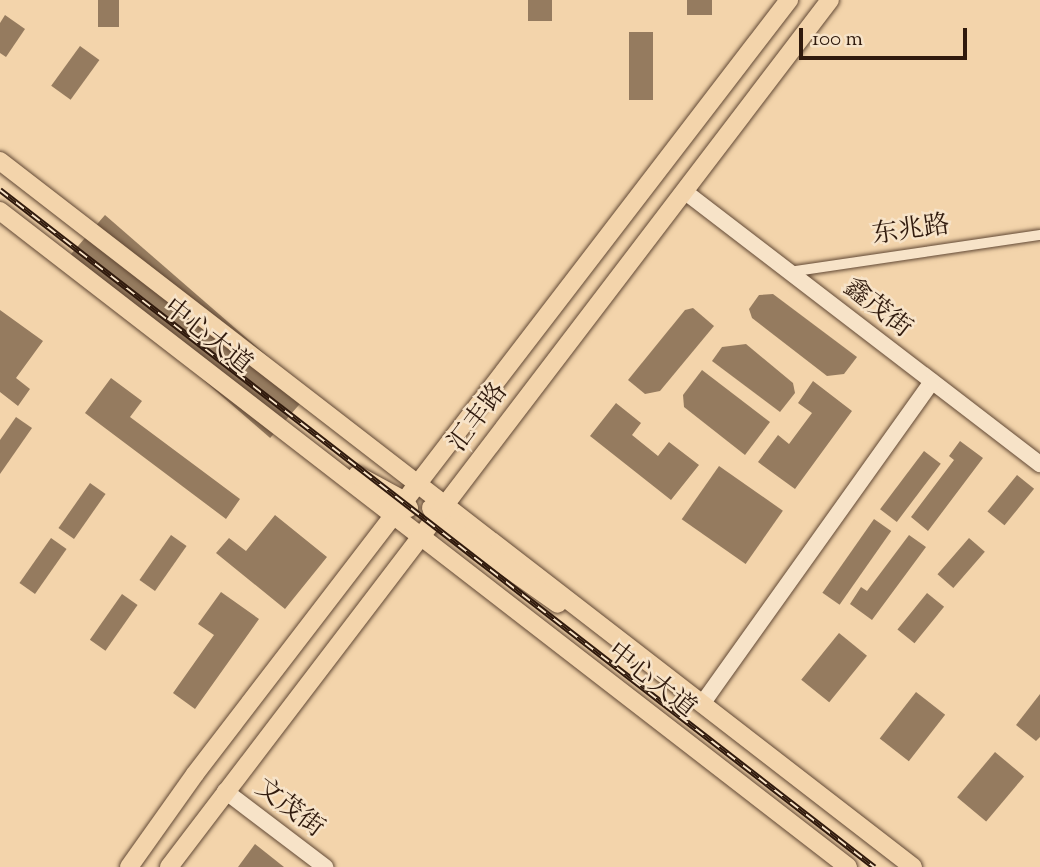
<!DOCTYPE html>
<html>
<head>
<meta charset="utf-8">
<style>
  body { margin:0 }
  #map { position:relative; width:1040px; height:867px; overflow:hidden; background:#f3d4ab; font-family:"Sorts Mill Goudy","Noto Serif SC",serif }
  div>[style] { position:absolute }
  .building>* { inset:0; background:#957b5f; transform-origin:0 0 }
  .roads { filter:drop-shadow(0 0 2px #614834) drop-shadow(0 0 2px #614834) }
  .street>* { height:10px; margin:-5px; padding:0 5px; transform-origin:5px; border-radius:5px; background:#f7e3c8 }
  .secondary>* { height:16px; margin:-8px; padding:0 8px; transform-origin:8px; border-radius:8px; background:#f7e3c8 }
  .primary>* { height:18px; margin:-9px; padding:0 9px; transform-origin:9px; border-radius:9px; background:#f3d4ab }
  .rail>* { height:6px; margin-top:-3px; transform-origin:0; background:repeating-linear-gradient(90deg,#f7e3c8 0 10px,#301a0d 0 20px); box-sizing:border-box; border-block:2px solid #301a0d }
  span { translate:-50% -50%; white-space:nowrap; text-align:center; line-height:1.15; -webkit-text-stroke:5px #f7e3c8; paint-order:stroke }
  .street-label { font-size:26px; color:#301a0d }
  .scale { position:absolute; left:799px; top:28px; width:168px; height:32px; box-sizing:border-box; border:4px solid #301a0d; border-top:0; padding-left:9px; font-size:21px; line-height:24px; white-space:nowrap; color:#301a0d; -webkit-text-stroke:5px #f7e3c8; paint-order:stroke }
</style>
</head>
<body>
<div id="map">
  <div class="building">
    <div style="left:98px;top:0;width:21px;height:27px"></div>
    <div style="left:528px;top:0;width:24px;height:21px"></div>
    <div style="left:687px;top:0;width:25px;height:15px"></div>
    <div style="clip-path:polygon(5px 15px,25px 29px,6px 57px,0 53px,0 23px)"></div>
    <div style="left:629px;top:32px;width:24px;height:68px"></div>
    <div style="left:80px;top:46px;width:24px;height:49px;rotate:36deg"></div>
    <div style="left:105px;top:215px;width:271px;height:60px;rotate:41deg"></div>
    <div style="clip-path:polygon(773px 294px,857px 357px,844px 374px,827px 376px,752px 318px,749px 309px,759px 295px)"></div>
    <div style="clip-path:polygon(693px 308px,714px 326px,660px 391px,645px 394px,628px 380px,685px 310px)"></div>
    <div style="clip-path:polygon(0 310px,43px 341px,16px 378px,30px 389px,18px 406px,0 392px)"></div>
    <div style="clip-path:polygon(746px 344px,793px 383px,795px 393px,780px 412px,712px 361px,722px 347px)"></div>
    <div style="clip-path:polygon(702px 370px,770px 422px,745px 455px,684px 407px,683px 395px)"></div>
    <div style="clip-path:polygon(111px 378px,142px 401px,130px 417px,240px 499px,226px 519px,85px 413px)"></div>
    <div style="clip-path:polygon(813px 381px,852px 411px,795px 489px,758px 462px,778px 435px,789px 444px,812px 413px,798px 403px)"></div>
    <div style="clip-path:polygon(616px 403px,641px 423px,632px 435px,658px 456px,669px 442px,699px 465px,671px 500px,590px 436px)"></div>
    <div style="clip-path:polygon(16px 417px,32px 428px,0 474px,0 440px)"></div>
    <div style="clip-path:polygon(960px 441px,983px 458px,928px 531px,911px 517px,954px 460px,949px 456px)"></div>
    <div style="left:924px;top:451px;width:21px;height:73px;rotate:37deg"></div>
    <div style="left:719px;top:466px;width:78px;height:65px;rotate:35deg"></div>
    <div style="left:1017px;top:475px;width:22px;height:47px;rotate:39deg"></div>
    <div style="left:90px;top:483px;width:19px;height:55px;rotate:35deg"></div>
    <div style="clip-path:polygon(275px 515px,327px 557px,285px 609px,216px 553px,229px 538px,246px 551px)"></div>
    <div style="left:874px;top:519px;width:21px;height:90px;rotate:35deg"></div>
    <div style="left:171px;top:535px;width:19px;height:55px;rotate:35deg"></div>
    <div style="clip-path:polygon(909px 535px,926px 547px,872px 620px,850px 604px,861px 587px,867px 591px)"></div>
    <div style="left:51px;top:538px;width:19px;height:55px;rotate:35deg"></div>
    <div style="left:969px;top:538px;width:21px;height:48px;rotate:41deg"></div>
    <div style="clip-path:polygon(221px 592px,259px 619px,195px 709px,173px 693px,214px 635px,198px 624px)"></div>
    <div style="left:927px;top:593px;width:22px;height:47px;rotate:39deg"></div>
    <div style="left:122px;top:594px;width:19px;height:56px;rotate:35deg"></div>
    <div style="left:839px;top:633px;width:36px;height:60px;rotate:39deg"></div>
    <div style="left:916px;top:692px;width:37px;height:59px;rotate:38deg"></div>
    <div style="clip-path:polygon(1040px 694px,1040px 737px,1036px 741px,1016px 725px)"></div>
    <div style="left:995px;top:752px;width:38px;height:59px;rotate:40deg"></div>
    <div style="clip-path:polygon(255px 844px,284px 867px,238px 867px)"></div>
  </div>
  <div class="roads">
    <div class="street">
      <div style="left:789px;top:272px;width:254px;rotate:-8.4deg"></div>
    </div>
    <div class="secondary">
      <div style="left:684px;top:191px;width:449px;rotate:37.5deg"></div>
      <div style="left:702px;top:704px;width:396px;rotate:-54.5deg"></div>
      <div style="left:225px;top:791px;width:126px;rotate:37.2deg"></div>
    </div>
    <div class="primary">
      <div style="left:0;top:161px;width:1154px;rotate:37.71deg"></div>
      <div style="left:0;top:211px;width:1072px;rotate:37.72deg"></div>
      <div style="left:357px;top:475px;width:55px;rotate:28.4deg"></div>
      <div style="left:405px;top:501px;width:8px;rotate:60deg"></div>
      <div style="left:431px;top:508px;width:12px;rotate:59deg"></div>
      <div style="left:437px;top:518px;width:148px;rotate:35.4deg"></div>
      <div style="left:129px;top:867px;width:114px;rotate:-54.6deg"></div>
      <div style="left:195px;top:774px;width:976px;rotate:-52.5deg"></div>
      <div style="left:169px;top:867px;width:1090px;rotate:-52.68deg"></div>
    </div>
  </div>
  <div class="rail">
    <div style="left:0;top:190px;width:1106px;rotate:37.76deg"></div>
  </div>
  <div class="street-label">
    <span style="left:911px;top:231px;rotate:-8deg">东兆路</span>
    <span style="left:877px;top:309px;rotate:38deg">鑫茂街</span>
    <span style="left:207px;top:337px;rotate:38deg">中心大道</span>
    <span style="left:479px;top:418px;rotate:-53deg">汇丰路</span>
    <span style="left:651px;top:681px;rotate:38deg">中心大道</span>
    <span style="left:289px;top:809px;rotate:37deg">文茂街</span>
  </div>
  <div class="scale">100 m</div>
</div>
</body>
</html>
